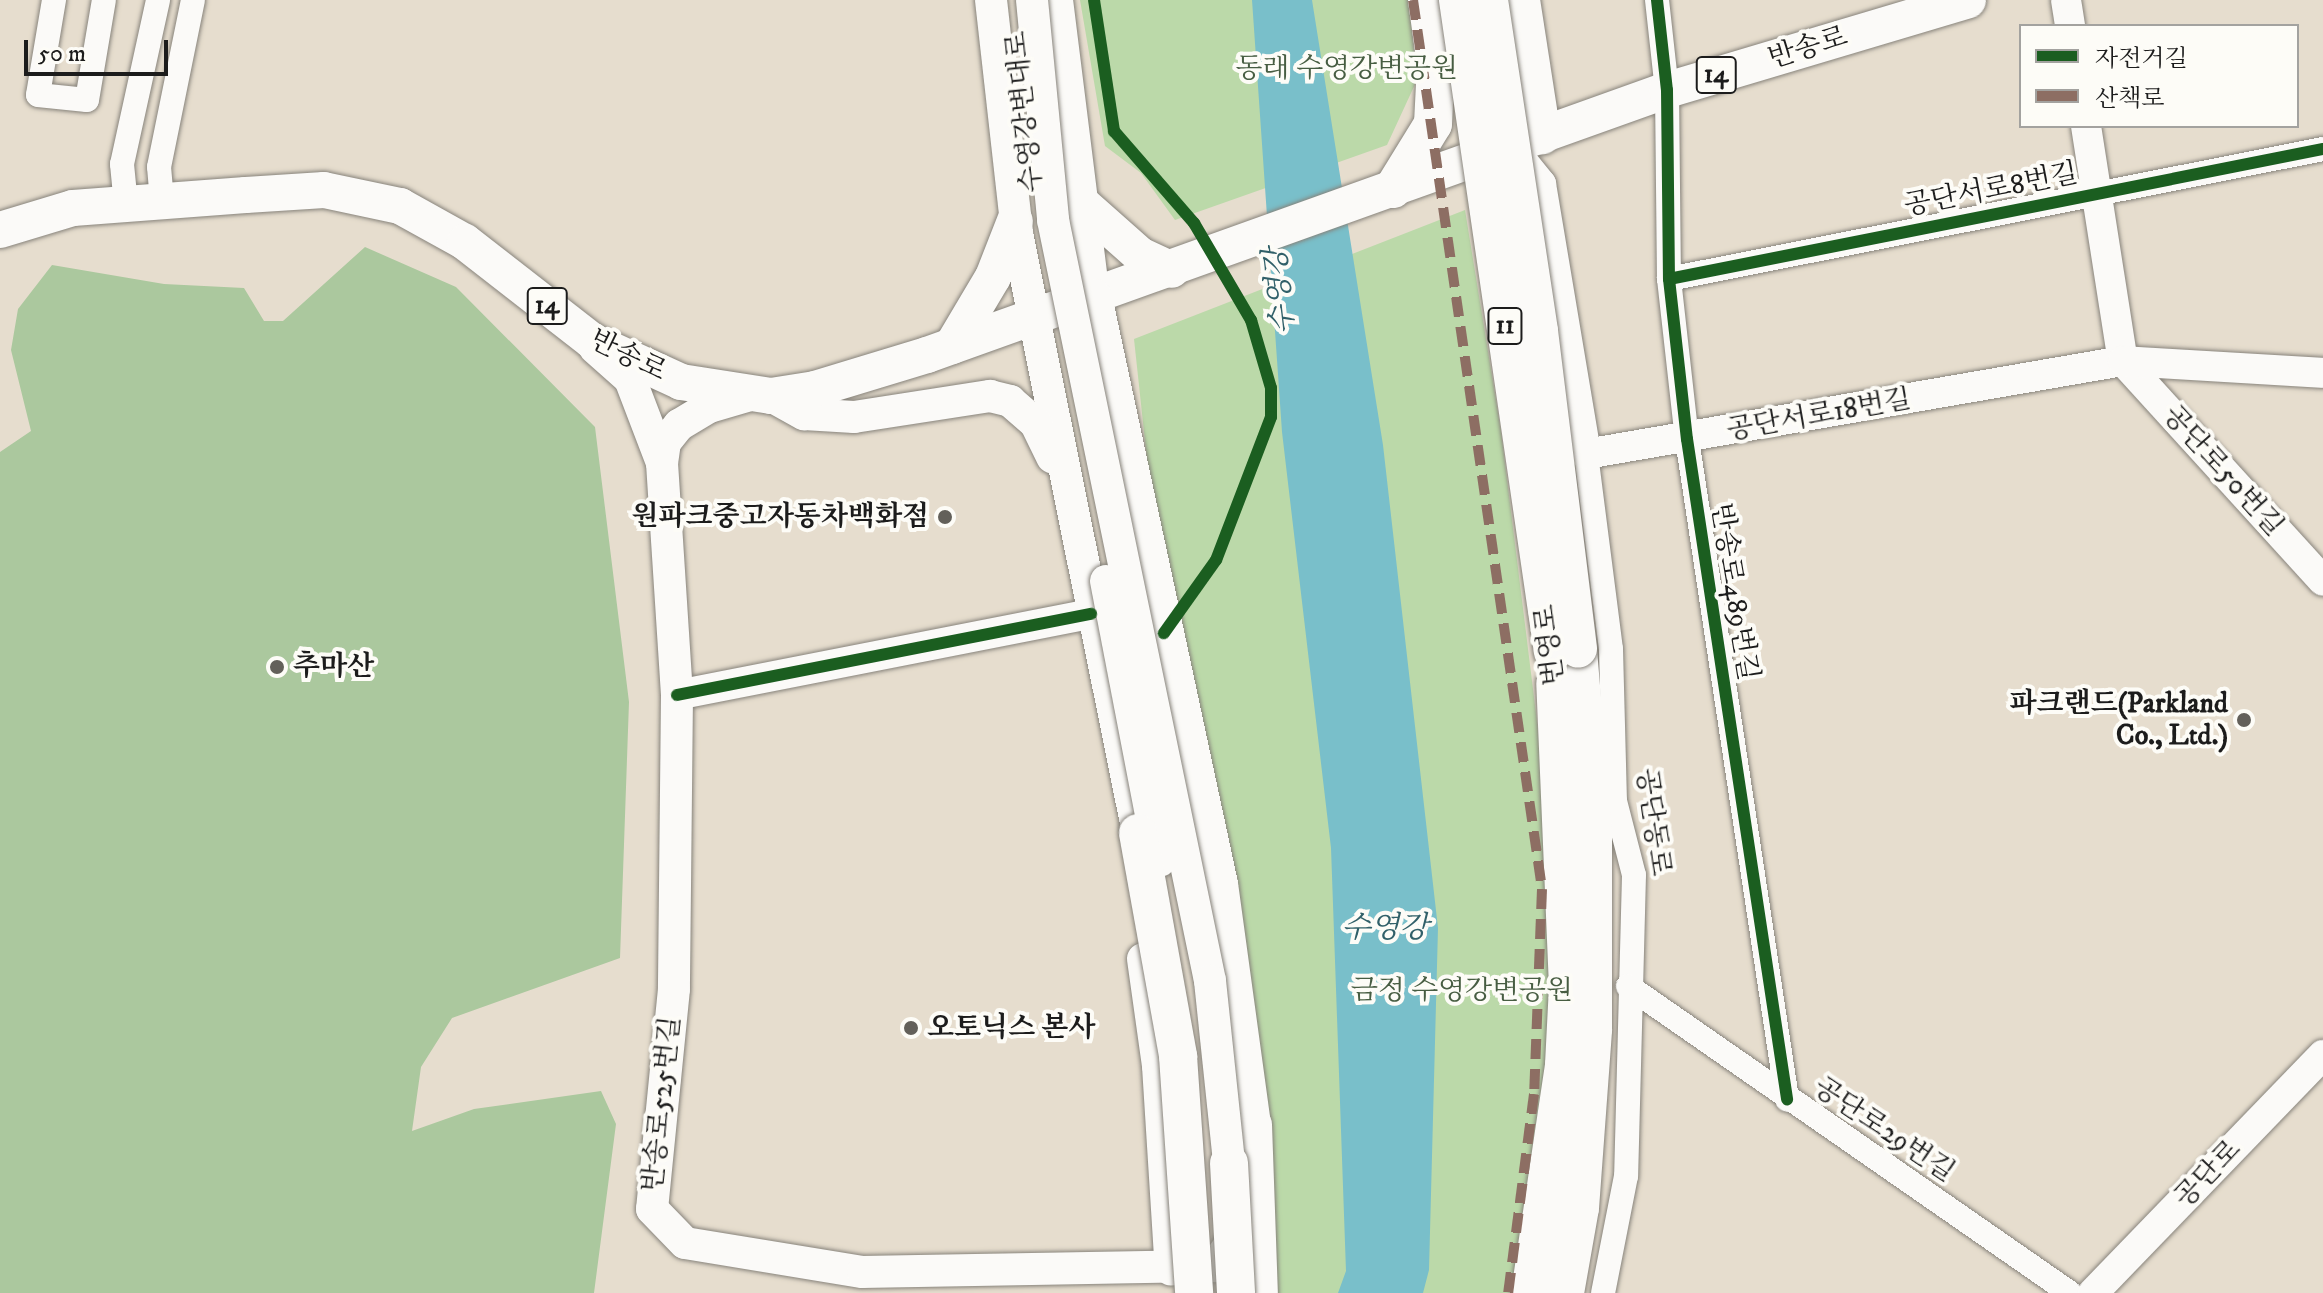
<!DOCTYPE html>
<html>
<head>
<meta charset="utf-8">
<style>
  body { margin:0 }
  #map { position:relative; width:2323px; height:1293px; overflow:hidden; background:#e6ddce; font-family:"IM FELL DW Pica","Noto Serif KR",serif }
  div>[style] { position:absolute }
  .green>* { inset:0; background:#bbd9a9 }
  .forest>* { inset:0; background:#abc89e }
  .water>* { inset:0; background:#79bfca }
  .roads { filter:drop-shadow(0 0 2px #87837b) drop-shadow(0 0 2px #87837b) }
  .minor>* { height:24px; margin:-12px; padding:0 12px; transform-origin:12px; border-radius:12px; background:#fbfaf8 }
  .tertiary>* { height:30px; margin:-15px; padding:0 15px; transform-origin:15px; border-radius:15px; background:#fbfaf8 }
  .secondary>* { height:32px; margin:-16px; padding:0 16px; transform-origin:16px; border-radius:16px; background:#fbfaf8 }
  .primary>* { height:36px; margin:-18px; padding:0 18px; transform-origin:18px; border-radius:18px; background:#fbfaf8 }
  .trunk>* { height:38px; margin:-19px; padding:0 19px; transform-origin:19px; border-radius:19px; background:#fbfaf8 }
  .bridges { filter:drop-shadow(0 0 2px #87837b) drop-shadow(0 0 2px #87837b) }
  .secondary-bridge>* { height:32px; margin:-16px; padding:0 16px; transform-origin:16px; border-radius:16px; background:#fbfaf8 }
  .trunk-bridge>* { height:38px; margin:-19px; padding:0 19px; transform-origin:19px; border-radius:19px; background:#fbfaf8 }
  .quiet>* { height:10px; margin-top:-5px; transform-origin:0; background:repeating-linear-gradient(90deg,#8d6e63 0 20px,transparent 0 30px) }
  .cycleway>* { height:12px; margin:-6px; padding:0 6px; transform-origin:6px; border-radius:6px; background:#1b5e20 }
  .dots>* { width:22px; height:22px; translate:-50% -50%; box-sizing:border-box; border:4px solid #fdfcf7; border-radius:50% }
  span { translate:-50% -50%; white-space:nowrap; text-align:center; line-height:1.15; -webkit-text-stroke:8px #fdfcf7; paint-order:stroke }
  .shield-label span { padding:2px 6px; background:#fdfcf7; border:2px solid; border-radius:6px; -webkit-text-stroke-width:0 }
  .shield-label { font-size:26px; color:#1c1c1c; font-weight:700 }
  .street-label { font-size:28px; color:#1c1c1c }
  .park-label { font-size:28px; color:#475d42 }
  .poi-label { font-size:28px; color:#1c1c1c; font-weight:700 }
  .right { translate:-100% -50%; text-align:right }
  .left { translate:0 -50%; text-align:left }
  .water-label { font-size:30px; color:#316069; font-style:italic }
  .legend { position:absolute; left:2019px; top:24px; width:280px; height:104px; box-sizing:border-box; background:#fdfcf7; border:2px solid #a3a29f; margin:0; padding:10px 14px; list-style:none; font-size:24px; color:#1c1c1c }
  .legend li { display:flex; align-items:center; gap:16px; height:40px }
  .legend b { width:40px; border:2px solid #a3a29f }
  .scale { position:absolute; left:24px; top:40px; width:144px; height:36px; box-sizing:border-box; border:4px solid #1c1c1c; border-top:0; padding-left:10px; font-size:24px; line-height:28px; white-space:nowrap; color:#1c1c1c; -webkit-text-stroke:6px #fdfcf7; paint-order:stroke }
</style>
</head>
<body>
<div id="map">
  <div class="green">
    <div style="clip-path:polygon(1080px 0,1409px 0,1417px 80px,1387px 145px,1175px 220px,1141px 173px,1105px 146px)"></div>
    <div style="clip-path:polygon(1465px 210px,1501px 431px,1545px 786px,1555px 993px,1520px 1293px,1277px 1293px,1156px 543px,1134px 339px)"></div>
  </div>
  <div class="forest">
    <div style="clip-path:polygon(365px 247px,456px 287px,595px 427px,629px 702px,620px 958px,452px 1018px,421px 1067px,412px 1131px,474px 1109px,601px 1091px,616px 1124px,594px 1293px,0 1293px,0 452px,31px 431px,11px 350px,18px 309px,52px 265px,164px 284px,244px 288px,264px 321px,283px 321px)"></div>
  </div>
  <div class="water">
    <div style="clip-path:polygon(1252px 0,1312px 0,1383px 445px,1438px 928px,1429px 1270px,1423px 1293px,1338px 1293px,1346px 1271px,1331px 848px,1282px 432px)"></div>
  </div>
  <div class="roads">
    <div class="minor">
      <div style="left:54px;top:0;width:96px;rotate:99.6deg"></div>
      <div style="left:38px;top:95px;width:49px;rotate:5.8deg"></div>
      <div style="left:87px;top:100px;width:101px;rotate:-80.4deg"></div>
      <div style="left:1657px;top:0;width:91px;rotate:83.7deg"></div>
      <div style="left:1667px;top:90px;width:189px;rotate:89.4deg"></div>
      <div style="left:1669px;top:279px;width:161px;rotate:83.6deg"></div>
      <div style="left:1687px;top:439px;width:668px;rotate:81.38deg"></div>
      <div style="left:162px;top:201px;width:34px;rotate:-95deg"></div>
      <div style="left:159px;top:167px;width:170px;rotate:-78.5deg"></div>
      <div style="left:126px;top:205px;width:41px;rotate:-95.6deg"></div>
      <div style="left:122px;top:164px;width:168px;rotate:-77.6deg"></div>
      <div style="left:1669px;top:279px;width:667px;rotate:-11.24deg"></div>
      <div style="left:1586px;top:454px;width:197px;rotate:82.7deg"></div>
      <div style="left:1611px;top:649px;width:152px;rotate:88.5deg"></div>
      <div style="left:1615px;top:801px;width:76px;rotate:75.6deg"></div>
      <div style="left:1634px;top:875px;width:301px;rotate:91.5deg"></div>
      <div style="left:1626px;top:1176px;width:119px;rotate:101.1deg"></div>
      <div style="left:1628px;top:986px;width:538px;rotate:34.78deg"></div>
    </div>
    <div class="tertiary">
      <div style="left:2066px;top:0;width:26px;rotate:81deg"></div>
      <div style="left:2086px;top:126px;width:238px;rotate:81.1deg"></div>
      <div style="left:2123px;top:361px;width:297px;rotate:47.7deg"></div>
      <div style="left:1511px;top:147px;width:48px;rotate:51deg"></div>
      <div style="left:1541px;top:184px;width:274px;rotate:80.5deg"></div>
      <div style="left:1586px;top:454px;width:545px;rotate:-9.83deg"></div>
      <div style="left:2123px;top:361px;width:200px;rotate:3.4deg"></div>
      <div style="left:677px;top:695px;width:422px;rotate:-11.1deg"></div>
      <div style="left:2093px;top:1293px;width:331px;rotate:-46deg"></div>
    </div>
    <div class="secondary">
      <div style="left:991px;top:0;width:234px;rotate:83.6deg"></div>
      <div style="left:1017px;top:233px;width:612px;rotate:78.6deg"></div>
      <div style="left:1057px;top:0;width:299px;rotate:82.9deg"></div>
      <div style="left:595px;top:348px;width:47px;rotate:41.5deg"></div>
      <div style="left:630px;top:379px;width:90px;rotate:69.1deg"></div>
      <div style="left:754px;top:394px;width:47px;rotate:163.9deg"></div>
      <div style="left:709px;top:407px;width:35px;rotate:149deg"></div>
      <div style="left:679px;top:425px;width:22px;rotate:129deg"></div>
      <div style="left:665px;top:442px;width:21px;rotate:98deg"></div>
      <div style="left:662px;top:463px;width:232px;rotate:86.3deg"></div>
      <div style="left:677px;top:695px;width:294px;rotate:90.6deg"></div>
      <div style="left:674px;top:989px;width:221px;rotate:95.7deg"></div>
      <div style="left:652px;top:1209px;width:47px;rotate:45.9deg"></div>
      <div style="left:685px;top:1243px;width:180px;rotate:9.3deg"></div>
      <div style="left:863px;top:1272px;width:352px;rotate:-1deg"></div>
      <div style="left:1215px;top:1266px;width:44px;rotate:-55.2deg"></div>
      <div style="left:771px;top:396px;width:38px;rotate:29deg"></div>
      <div style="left:804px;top:414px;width:50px;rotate:3.4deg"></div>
      <div style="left:854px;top:417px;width:138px;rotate:-8.8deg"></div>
      <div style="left:990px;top:396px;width:21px;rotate:14deg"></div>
      <div style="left:1010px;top:401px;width:35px;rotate:41deg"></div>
      <div style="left:1036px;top:424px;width:37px;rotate:64deg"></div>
      <div style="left:1143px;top:959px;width:108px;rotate:82deg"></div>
      <div style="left:1158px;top:1066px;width:204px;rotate:86.4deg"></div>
    </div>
    <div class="primary">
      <div style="left:1079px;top:201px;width:81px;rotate:41.5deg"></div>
      <div style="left:1140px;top:255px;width:35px;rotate:25deg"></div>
      <div style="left:0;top:230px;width:76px;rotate:-16.8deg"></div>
      <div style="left:73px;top:208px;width:173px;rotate:-4.3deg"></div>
      <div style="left:246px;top:195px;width:78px;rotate:-3.7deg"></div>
      <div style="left:324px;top:190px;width:78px;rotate:11.9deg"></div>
      <div style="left:400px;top:206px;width:74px;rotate:29deg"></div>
      <div style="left:465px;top:242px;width:161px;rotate:37.9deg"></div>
      <div style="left:592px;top:341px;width:98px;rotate:24.7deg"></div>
      <div style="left:681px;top:382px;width:91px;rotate:8.8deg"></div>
      <div style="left:771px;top:396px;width:45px;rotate:-9deg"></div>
      <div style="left:815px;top:389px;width:117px;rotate:-16.9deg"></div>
      <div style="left:927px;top:355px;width:786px;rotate:-19.7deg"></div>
      <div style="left:1667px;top:90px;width:314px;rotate:-16.6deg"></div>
      <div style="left:1094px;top:297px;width:600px;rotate:77.89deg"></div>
      <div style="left:1220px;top:884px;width:243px;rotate:82.2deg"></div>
      <div style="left:952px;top:346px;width:80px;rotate:-59.3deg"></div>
      <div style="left:993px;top:277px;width:60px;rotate:-68.6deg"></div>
    </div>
    <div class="trunk">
      <div style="left:1521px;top:0;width:137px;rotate:81.2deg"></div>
      <div style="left:1393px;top:189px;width:76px;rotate:-58.4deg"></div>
      <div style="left:1433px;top:124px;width:60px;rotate:-87.1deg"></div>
      <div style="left:1436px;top:64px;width:65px;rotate:-98deg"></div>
      <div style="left:1253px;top:1125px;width:168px;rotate:88deg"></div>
      <div style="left:1530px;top:1293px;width:231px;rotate:-81.5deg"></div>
      <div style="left:1564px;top:1065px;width:78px;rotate:-87.1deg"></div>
      <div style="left:1568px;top:987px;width:304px;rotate:-92.4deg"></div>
      <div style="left:1565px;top:1293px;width:86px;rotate:-80deg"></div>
      <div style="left:1580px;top:1208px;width:179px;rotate:-85.8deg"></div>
      <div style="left:1593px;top:1029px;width:200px;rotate:-90deg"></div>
      <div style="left:1593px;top:829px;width:181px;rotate:-94.8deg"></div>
    </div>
  </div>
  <div class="bridges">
    <div class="secondary-bridge">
      <div style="left:1032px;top:0;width:221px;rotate:84.5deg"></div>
      <div style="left:1053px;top:220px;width:777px;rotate:78.34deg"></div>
      <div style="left:1210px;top:981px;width:183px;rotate:84deg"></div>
      <div style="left:1106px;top:581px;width:285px;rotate:79.1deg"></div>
    </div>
    <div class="trunk-bridge">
      <div style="left:1458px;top:0;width:659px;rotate:81.71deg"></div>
      <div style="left:1489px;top:0;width:335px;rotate:81.4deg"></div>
      <div style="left:1539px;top:331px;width:320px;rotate:83deg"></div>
      <div style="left:1138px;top:833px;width:227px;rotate:79.8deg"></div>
      <div style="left:1178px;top:1056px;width:238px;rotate:86.1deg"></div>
      <div style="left:1229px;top:1163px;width:130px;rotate:86.9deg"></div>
    </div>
  </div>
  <div class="quiet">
    <div style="left:1413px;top:0;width:898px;rotate:81.74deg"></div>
    <div style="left:1542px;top:889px;width:205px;rotate:92.2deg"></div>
    <div style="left:1534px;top:1094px;width:201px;rotate:97.4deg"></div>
  </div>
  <div class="cycleway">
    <div style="left:1094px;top:0;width:133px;rotate:81.3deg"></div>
    <div style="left:1114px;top:131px;width:122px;rotate:49deg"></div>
    <div style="left:1194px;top:223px;width:113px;rotate:59.6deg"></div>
    <div style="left:1251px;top:320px;width:71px;rotate:73.6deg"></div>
    <div style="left:1271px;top:388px;width:29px;rotate:90deg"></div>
    <div style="left:1271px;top:417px;width:153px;rotate:111deg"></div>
    <div style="left:1216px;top:560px;width:90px;rotate:125.5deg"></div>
    <div style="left:1657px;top:0;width:91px;rotate:83.7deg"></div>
    <div style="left:1667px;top:90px;width:189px;rotate:89.4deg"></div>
    <div style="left:1669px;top:279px;width:161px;rotate:83.6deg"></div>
    <div style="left:1687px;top:439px;width:668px;rotate:81.38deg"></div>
    <div style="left:1669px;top:279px;width:667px;rotate:-11.24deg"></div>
    <div style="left:677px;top:695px;width:422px;rotate:-11.1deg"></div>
  </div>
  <div class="dots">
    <div style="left:945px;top:517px;background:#63605a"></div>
    <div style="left:277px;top:667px;background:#63605a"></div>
    <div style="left:2244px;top:720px;background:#63605a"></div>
    <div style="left:911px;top:1028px;background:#63605a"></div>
  </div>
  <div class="shield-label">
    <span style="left:1716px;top:75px">14</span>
    <span style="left:547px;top:306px">14</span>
    <span style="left:1505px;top:326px">11</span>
  </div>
  <div class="street-label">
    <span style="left:1808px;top:48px;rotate:-17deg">반송로</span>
    <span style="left:1025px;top:112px;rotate:-96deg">수영강변대로</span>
    <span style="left:1991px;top:190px;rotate:-11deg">공단서로8번길</span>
    <span style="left:628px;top:356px;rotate:26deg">반송로</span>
    <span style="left:1819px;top:415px;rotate:-10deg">공단서로18번길</span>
    <span style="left:2223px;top:471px;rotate:48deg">공단로50번길</span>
    <span style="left:1734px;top:592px;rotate:81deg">반송로489번길</span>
    <span style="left:1550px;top:645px;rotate:-97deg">번영로</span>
    <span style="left:1653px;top:822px;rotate:82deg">공단동로</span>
    <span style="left:662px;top:1104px;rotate:-84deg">반송로525번길</span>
    <span style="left:1884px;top:1130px;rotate:34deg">공단로29번길</span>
    <span style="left:2208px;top:1174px;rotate:-46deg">공단로</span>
  </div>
  <div class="park-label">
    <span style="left:1347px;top:69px">동래 수영강변공원</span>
    <span style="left:1462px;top:991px">금정 수영강변공원</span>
  </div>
  <div class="poi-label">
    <span class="right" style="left:929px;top:517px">원파크중고자동차백화점</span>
    <span class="left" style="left:293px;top:667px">추마산</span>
    <span class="right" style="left:2228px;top:720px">파크랜드(Parkland<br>Co., Ltd.)</span>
    <span class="left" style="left:927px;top:1028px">오토닉스 본사</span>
  </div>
  <div class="water-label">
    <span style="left:1281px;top:291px;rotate:-96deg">수영강</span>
    <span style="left:1385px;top:929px">수영강</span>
  </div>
  <ul class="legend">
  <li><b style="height:10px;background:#1b5e20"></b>자전거길</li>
  <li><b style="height:10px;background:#8d6e63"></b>산책로</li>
  </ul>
  <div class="scale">50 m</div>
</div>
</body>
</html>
